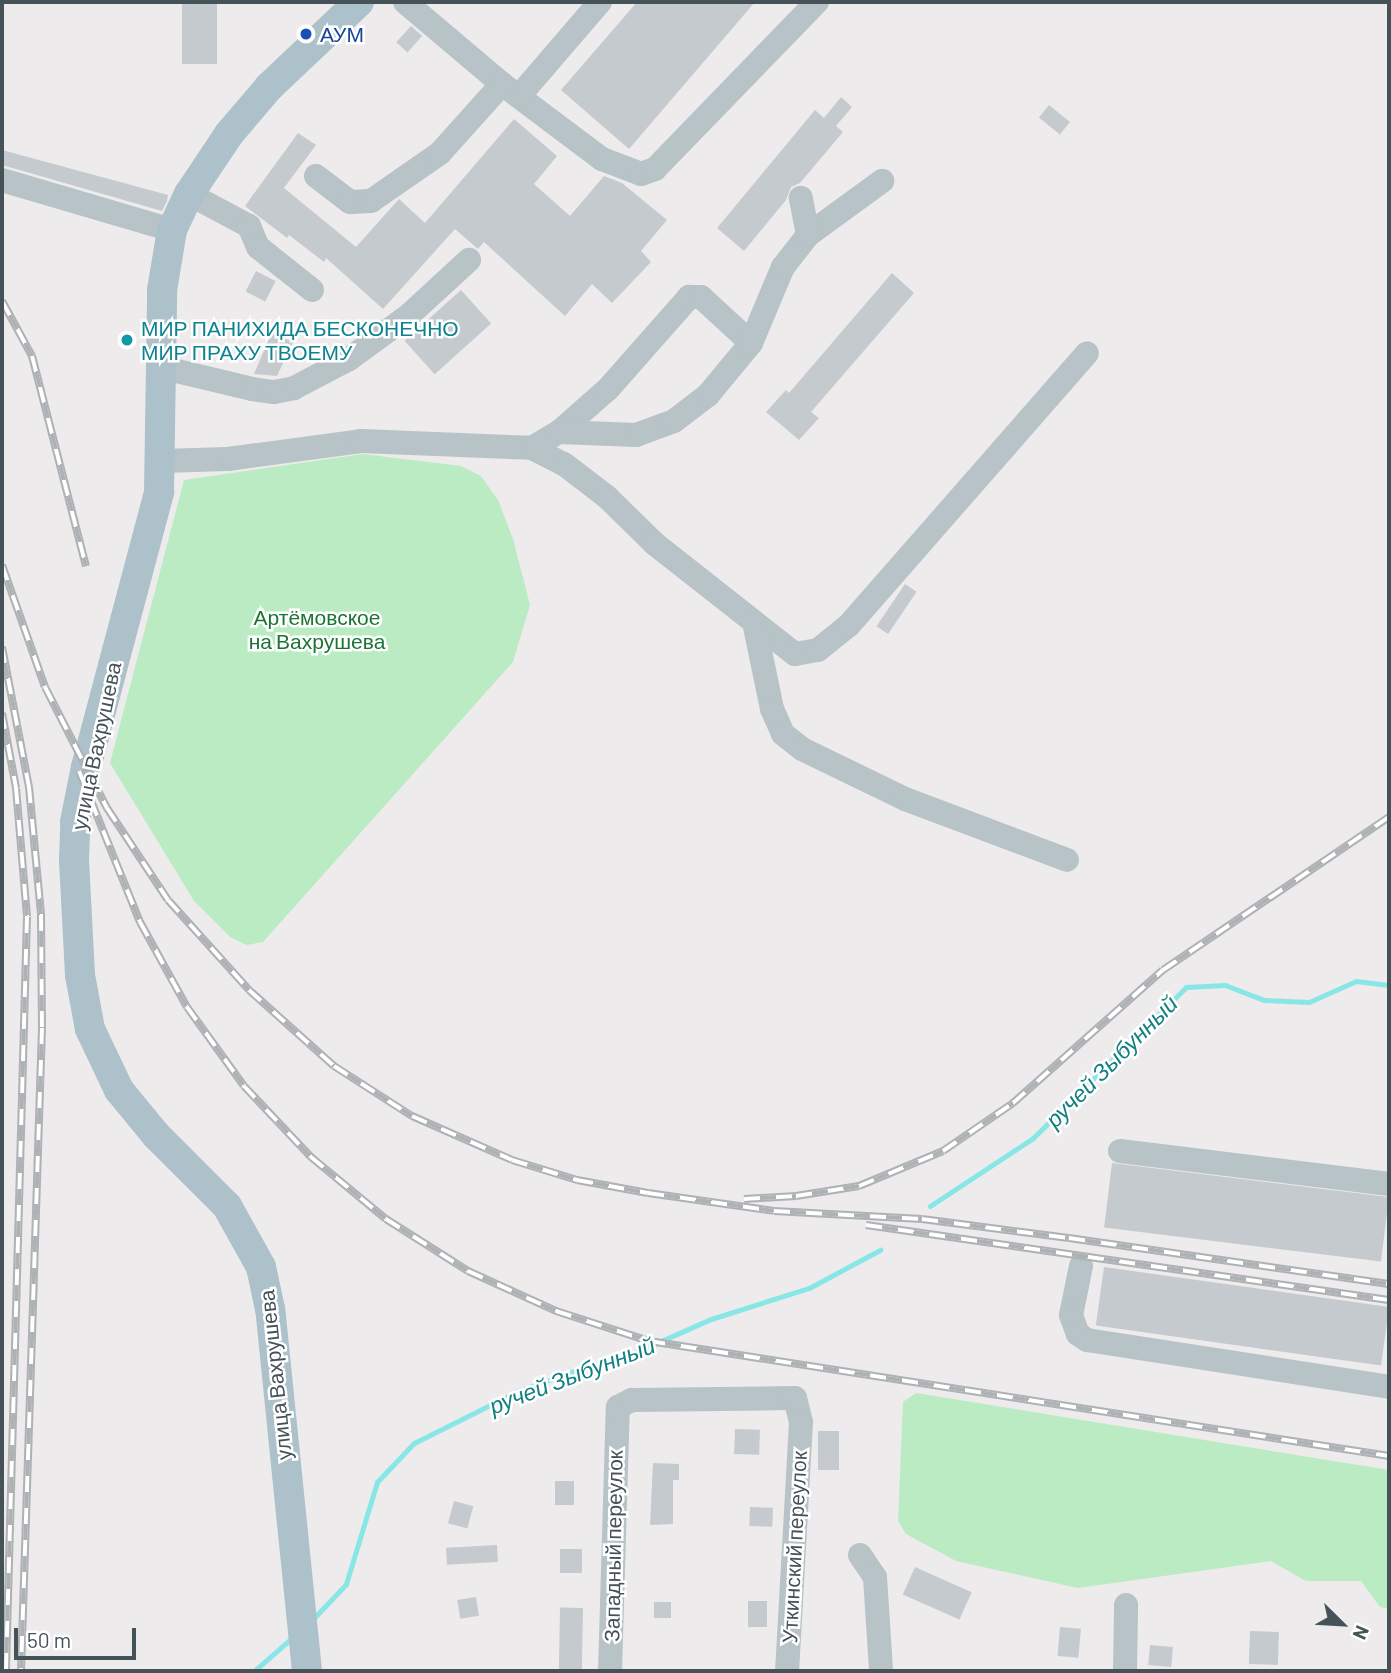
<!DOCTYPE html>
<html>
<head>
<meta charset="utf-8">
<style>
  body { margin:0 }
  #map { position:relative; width:1391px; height:1673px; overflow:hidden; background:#eeebec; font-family:Barlow,sans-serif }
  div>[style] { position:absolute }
  .green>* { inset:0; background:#baebc3 }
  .stream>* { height:5px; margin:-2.5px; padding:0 2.5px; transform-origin:2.5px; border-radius:2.5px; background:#89e6e6 }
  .building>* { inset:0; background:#c5cace; transform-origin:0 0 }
  .minor>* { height:24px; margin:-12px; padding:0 12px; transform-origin:12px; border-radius:12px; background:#b7c3c7 }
  .major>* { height:30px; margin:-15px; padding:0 15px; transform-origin:15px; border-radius:15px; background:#acc1c9 }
  .rail>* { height:8px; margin-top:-4px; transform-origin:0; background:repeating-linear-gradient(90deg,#fff 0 16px,#aeb2b5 0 32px); box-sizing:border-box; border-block:2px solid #aeb2b5 }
  .dots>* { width:19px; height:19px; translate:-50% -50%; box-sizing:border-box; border:4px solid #fff; border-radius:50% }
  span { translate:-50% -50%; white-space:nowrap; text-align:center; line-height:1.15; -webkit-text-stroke:5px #fff; paint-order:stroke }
  .transit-label { font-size:21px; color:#164399 }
  .left { translate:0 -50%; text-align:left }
  .culture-label { font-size:21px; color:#0d838f }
  .park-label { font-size:21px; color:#1b7434 }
  .street-label { font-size:21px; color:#455257 }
  .water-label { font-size:23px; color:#138080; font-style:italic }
  .frame { position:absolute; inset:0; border:4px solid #455257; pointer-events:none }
  .north { position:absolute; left:1307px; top:1589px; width:70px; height:70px; -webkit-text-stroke:5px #fff; paint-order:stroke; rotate:114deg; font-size:19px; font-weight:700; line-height:28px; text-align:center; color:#455257 }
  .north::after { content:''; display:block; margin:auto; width:24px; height:32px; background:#455257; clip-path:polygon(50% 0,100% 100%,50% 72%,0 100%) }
  .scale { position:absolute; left:14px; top:1628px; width:122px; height:32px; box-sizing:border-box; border:4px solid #455257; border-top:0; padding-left:9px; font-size:21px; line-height:24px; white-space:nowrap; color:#455257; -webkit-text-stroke:5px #fff; paint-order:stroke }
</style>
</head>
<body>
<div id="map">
  <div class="green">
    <div style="clip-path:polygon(363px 454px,461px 466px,481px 476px,498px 500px,513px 539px,530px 605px,513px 662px,263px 942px,247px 945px,230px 937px,194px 901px,110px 763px,184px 480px)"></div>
    <div style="clip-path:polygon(916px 1393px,1389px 1470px,1389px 1609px,1380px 1607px,1361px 1581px,1306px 1581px,1271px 1561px,1078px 1588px,956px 1561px,906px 1534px,898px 1521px,903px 1402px)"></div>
  </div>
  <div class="stream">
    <div style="left:930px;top:1206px;width:123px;rotate:-33.4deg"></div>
    <div style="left:1033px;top:1138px;width:215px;rotate:-44.6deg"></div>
    <div style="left:1186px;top:987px;width:39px;rotate:-3deg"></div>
    <div style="left:1225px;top:985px;width:42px;rotate:21deg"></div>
    <div style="left:1264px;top:1000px;width:45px;rotate:2.5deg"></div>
    <div style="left:1309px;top:1002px;width:51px;rotate:-24.1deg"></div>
    <div style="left:1356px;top:981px;width:33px;rotate:7deg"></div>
    <div style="left:312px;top:1620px;width:50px;rotate:-46.6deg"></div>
    <div style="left:346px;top:1584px;width:107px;rotate:-73.1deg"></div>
    <div style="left:377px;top:1482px;width:54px;rotate:-46.5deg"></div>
    <div style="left:414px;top:1443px;width:116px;rotate:-26.6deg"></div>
    <div style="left:518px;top:1391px;width:71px;rotate:-19.7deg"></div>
    <div style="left:585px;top:1367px;width:32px;rotate:-11deg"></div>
    <div style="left:616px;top:1361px;width:104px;rotate:-23.9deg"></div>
    <div style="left:711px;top:1319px;width:103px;rotate:-17.6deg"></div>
    <div style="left:809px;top:1288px;width:81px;rotate:-28.2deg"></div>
    <div style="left:254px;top:1671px;width:53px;rotate:-41.2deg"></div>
  </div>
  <div class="building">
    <div style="left:182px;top:2px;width:35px;height:62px"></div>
    <div style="clip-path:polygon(637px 2px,755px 2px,629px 149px,561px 90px)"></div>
    <div style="left:411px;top:26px;width:15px;height:22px;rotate:42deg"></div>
    <div style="clip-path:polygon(841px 97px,852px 107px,836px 126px,843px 132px,800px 183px,791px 187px,786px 200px,744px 251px,717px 228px,815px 110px,824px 118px)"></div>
    <div style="left:1049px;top:105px;width:27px;height:16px;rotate:39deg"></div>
    <div style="clip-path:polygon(514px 119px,557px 156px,534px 184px,570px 216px,604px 176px,622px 183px,667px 220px,641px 251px,651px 262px,612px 303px,592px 284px,565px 316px,484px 242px,478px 249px,455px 229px,383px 309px,326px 258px,324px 262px,289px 235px,287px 238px,245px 206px,298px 133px,316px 145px,284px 188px,356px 247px,399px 199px,425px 223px)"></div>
    <div style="clip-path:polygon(2px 150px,168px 195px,167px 201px,162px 211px,2px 165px)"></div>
    <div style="left:256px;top:271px;width:22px;height:23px;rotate:27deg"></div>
    <div style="clip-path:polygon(892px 273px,914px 293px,811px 412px,819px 418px,799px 440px,766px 412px,786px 390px,789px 393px)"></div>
    <div style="left:461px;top:290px;width:45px;height:76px;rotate:48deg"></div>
    <div style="clip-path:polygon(272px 332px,293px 342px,277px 376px,254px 374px)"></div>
    <div style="left:905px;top:584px;width:14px;height:51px;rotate:34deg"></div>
    <div style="left:1112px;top:1163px;width:279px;height:65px;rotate:7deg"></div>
    <div style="left:1104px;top:1267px;width:288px;height:59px;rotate:8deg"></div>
    <div style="left:735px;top:1429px;width:25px;height:25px;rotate:2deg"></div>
    <div style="left:818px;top:1431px;width:21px;height:39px"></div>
    <div style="clip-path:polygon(653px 1463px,679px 1464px,679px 1480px,673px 1480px,673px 1524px,650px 1525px)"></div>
    <div style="left:555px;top:1481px;width:19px;height:24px"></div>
    <div style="left:454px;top:1501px;width:20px;height:23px;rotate:15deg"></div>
    <div style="left:750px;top:1507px;width:23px;height:19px;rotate:2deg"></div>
    <div style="left:497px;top:1545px;width:17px;height:51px;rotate:87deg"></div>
    <div style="left:560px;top:1549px;width:22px;height:24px"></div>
    <div style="left:915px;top:1567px;width:62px;height:30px;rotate:24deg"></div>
    <div style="left:476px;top:1597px;width:19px;height:19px;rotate:81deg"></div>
    <div style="left:748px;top:1601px;width:19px;height:26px"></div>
    <div style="left:654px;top:1602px;width:17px;height:16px"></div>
    <div style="left:583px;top:1608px;width:63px;height:23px;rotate:91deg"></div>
    <div style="left:1060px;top:1627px;width:21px;height:29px;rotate:5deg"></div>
    <div style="left:1250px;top:1631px;width:29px;height:33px;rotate:2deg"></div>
    <div style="left:1150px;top:1645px;width:23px;height:20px;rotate:5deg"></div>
  </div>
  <div class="minor">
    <div style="left:405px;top:2px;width:127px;rotate:40.2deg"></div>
    <div style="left:502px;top:84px;width:125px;rotate:36.9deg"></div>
    <div style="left:602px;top:159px;width:42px;rotate:21deg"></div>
    <div style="left:641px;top:174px;width:15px;rotate:-20deg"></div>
    <div style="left:655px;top:169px;width:233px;rotate:-45.9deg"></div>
    <div style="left:520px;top:95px;width:123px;rotate:-49.3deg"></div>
    <div style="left:316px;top:176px;width:43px;rotate:37.4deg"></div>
    <div style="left:350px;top:202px;width:21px;rotate:-3deg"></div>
    <div style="left:371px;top:201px;width:84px;rotate:-34.8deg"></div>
    <div style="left:440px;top:153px;width:93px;rotate:-48.1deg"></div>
    <div style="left:2px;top:180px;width:177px;rotate:16.4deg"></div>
    <div style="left:189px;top:194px;width:68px;rotate:28.1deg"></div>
    <div style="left:249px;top:226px;width:23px;rotate:67deg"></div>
    <div style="left:258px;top:247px;width:69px;rotate:38.5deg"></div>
    <div style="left:808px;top:235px;width:92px;rotate:-36.1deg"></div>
    <div style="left:160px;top:367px;width:95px;rotate:13.4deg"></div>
    <div style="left:252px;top:389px;width:22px;rotate:8deg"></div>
    <div style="left:274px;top:392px;width:20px;rotate:-11deg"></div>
    <div style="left:294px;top:388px;width:62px;rotate:-27.8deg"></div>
    <div style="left:349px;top:359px;width:73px;rotate:-36.1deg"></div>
    <div style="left:408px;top:316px;width:83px;rotate:-42.6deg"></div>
    <div style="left:559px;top:432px;width:65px;rotate:-41.3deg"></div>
    <div style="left:608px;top:389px;width:123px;rotate:-48.6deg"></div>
    <div style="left:689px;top:297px;width:12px"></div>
    <div style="left:701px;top:297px;width:68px;rotate:42.6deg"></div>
    <div style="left:532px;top:448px;width:36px;rotate:27deg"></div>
    <div style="left:564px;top:464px;width:54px;rotate:37.5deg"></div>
    <div style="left:607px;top:497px;width:67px;rotate:44.4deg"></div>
    <div style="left:655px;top:544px;width:178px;rotate:38.2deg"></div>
    <div style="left:795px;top:654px;width:23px;rotate:-10deg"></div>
    <div style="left:818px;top:650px;width:40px;rotate:-39deg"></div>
    <div style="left:849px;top:625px;width:361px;rotate:-48.8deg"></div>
    <div style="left:162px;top:461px;width:66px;rotate:-1.7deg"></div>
    <div style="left:228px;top:459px;width:134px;rotate:-7.7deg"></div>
    <div style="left:361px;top:441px;width:171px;rotate:2.3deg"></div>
    <div style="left:532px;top:448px;width:31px;rotate:-31deg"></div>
    <div style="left:559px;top:432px;width:77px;rotate:2.2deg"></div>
    <div style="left:636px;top:435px;width:40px;rotate:-20.2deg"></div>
    <div style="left:674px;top:421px;width:43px;rotate:-37.4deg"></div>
    <div style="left:708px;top:395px;width:67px;rotate:-50.4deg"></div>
    <div style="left:751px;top:343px;width:82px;rotate:-67.2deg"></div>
    <div style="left:783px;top:267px;width:41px;rotate:-52deg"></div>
    <div style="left:808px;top:235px;width:38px;rotate:-101deg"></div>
    <div style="left:754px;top:622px;width:89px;rotate:78.3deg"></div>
    <div style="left:772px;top:709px;width:27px;rotate:66deg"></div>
    <div style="left:783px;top:734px;width:24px;rotate:38deg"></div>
    <div style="left:802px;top:749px;width:114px;rotate:25.9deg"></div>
    <div style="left:905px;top:799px;width:173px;rotate:20.6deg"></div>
    <div style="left:1120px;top:1151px;width:271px;rotate:7deg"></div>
    <div style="left:1081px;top:1266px;width:50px;rotate:101.5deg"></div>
    <div style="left:1071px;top:1315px;width:20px;rotate:70deg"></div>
    <div style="left:1078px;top:1334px;width:11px;rotate:34deg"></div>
    <div style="left:1087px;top:1340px;width:306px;rotate:8.8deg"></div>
    <div style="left:860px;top:1555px;width:27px;rotate:56deg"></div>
    <div style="left:875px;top:1577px;width:94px;rotate:86.3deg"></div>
    <div style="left:610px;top:1671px;width:264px;rotate:-88.3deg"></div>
    <div style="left:618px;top:1407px;width:16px;rotate:-27deg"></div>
    <div style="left:632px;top:1400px;width:163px;rotate:-0.7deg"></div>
    <div style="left:795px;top:1398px;width:25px;rotate:76deg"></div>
    <div style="left:801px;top:1422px;width:249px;rotate:93.2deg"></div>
    <div style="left:1125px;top:1671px;width:66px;rotate:-89.1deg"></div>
  </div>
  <div class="major">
    <div style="left:307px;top:1671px;width:364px;rotate:-95.8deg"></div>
    <div style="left:270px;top:1309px;width:43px;rotate:-102.1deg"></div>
    <div style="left:261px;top:1267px;width:70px;rotate:-119.1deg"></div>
    <div style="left:227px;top:1206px;width:100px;rotate:-135deg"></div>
    <div style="left:156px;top:1135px;width:58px;rotate:-129.4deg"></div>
    <div style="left:119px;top:1090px;width:68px;rotate:-115.4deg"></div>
    <div style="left:90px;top:1029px;width:55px;rotate:-100.5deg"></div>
    <div style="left:80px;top:975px;width:115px;rotate:-93deg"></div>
    <div style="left:74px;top:860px;width:38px;rotate:-88deg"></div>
    <div style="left:75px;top:822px;width:56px;rotate:-78.7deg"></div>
    <div style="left:86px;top:767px;width:285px;rotate:-75.1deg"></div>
    <div style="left:159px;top:492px;width:202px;rotate:-89.1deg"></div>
    <div style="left:162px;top:290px;width:61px;rotate:-80.5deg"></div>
    <div style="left:172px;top:230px;width:40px;rotate:-65deg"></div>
    <div style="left:189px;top:194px;width:72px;rotate:-56.3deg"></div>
    <div style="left:229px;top:134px;width:62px;rotate:-49.6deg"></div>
    <div style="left:269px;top:87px;width:124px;rotate:-43.4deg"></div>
  </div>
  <div class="rail">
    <div style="left:2px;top:301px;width:63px;rotate:61.4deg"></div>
    <div style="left:32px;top:356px;width:217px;rotate:75.6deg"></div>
    <div style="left:2px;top:565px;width:129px;rotate:70.6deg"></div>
    <div style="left:45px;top:687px;width:136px;rotate:62.9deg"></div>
    <div style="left:107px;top:808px;width:110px;rotate:56.5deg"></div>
    <div style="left:168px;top:900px;width:121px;rotate:48deg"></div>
    <div style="left:249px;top:990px;width:114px;rotate:41.8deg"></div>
    <div style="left:334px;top:1066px;width:93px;rotate:32.7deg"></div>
    <div style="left:412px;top:1116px;width:109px;rotate:23.7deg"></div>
    <div style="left:512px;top:1160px;width:68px;rotate:17.1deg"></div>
    <div style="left:577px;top:1180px;width:72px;rotate:10.4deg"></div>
    <div style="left:648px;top:1193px;width:127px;rotate:8.1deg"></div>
    <div style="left:774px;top:1211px;width:148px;rotate:3.1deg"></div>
    <div style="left:922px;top:1219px;width:148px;rotate:7.4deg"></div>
    <div style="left:1069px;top:1238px;width:323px;rotate:8.2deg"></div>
    <div style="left:2px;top:647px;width:143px;rotate:79.1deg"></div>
    <div style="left:29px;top:787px;width:129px;rotate:84.6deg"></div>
    <div style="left:41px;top:915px;width:113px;rotate:89.5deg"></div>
    <div style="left:42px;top:1028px;width:643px;rotate:91.87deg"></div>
    <div style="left:2px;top:713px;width:76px;rotate:79.4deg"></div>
    <div style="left:16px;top:788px;width:129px;rotate:85.1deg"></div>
    <div style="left:27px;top:917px;width:754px;rotate:91.6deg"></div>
    <div style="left:79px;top:771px;width:163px;rotate:68deg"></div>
    <div style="left:140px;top:922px;width:97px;rotate:61.1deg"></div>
    <div style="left:187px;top:1007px;width:97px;rotate:54.2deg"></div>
    <div style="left:244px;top:1086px;width:98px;rotate:46.7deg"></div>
    <div style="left:311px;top:1157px;width:97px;rotate:39.6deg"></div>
    <div style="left:386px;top:1219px;width:97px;rotate:32.4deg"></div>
    <div style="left:468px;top:1271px;width:97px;rotate:24.4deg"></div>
    <div style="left:556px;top:1311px;width:98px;rotate:17.9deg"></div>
    <div style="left:649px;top:1341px;width:749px;rotate:8.83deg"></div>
    <div style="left:744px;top:1199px;width:52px;rotate:-3.3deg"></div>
    <div style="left:796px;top:1196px;width:64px;rotate:-9deg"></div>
    <div style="left:859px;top:1186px;width:91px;rotate:-22.6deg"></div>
    <div style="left:943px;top:1151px;width:85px;rotate:-34.4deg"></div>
    <div style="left:1013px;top:1103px;width:200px;rotate:-41.6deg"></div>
    <div style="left:1163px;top:970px;width:273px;rotate:-34.1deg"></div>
    <div style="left:866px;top:1225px;width:528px;rotate:8.16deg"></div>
  </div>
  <div class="dots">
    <div style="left:306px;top:34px;background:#1a4fb4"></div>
    <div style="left:127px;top:340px;background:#0f9aa8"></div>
  </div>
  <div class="transit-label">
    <span class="left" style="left:320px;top:34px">АУМ</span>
  </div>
  <div class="culture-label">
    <span class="left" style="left:141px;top:340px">МИР ПАНИХИДА БЕСКОНЕЧНО<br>МИР ПРАХУ ТВОЕМУ</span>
  </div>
  <div class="park-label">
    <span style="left:317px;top:629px">Артёмовское<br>на Вахрушева</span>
  </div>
  <div class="street-label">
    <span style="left:96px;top:746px;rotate:-78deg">улица Вахрушева</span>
    <span style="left:275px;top:1375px;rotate:-96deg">улица Вахрушева</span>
    <span style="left:613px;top:1546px;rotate:-89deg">Западный переулок</span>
    <span style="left:794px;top:1547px;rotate:-87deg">Уткинский переулок</span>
  </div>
  <div class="water-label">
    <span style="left:1111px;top:1061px;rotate:-45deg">ручей Зыбунный</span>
    <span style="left:572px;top:1375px;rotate:-21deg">ручей Зыбунный</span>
  </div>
  <div class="frame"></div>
  <div class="north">N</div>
  <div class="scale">50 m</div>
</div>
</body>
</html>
